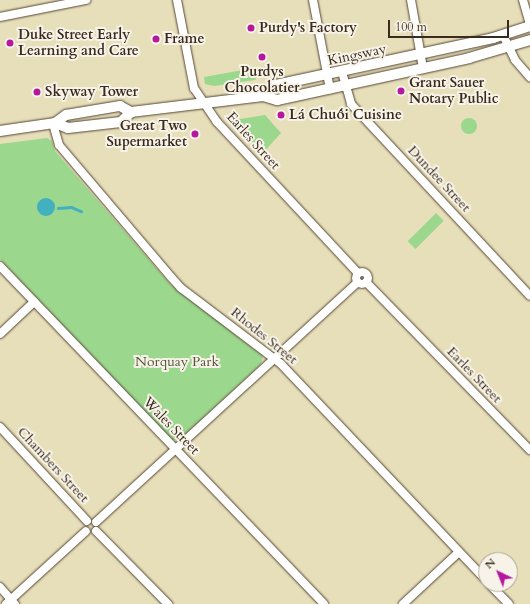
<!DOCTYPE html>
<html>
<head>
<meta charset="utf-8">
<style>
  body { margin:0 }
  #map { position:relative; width:530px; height:604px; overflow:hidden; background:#e7dfb9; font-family:Cardo,serif }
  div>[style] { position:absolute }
  .green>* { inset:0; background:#9bd78c; transform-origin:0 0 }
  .round { border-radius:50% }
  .water>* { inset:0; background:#42b0be }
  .stream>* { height:2.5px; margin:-1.25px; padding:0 1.25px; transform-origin:1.25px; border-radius:1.25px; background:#42b0be }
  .roads { filter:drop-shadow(0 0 1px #554535) drop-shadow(0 0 1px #554535) }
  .minor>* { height:8px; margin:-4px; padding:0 4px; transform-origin:4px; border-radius:4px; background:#fff }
  .minor>.ring { margin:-4px; padding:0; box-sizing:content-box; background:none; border:8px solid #fff; border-radius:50% }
  .major>* { height:10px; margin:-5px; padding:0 5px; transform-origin:5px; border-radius:5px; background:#fff }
  .dots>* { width:11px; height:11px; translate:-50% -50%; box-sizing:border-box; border:2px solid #f7f3e8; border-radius:50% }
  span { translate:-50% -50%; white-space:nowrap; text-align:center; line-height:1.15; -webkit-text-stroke:4px #f7f3e8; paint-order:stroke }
  .poi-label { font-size:14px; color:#3b2a1e; font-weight:700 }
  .left { translate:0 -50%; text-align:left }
  .right { translate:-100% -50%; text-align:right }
  .street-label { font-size:14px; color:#3b2a1e }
  .park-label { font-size:14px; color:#53553a }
  .north { position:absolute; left:478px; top:552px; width:40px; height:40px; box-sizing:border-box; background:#f7f3e8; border:1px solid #aca397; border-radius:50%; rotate:317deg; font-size:11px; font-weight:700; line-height:16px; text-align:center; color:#3b2a1e }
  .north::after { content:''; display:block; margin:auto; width:14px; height:18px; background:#b5179e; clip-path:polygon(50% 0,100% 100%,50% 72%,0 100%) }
  .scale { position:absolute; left:388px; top:20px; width:121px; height:18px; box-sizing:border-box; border:2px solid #3b2a1e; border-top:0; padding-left:5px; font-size:12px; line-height:14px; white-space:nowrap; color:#3b2a1e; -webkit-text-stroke:3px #f7f3e8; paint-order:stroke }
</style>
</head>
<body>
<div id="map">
  <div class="green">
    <div style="clip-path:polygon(254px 68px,260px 73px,255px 80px,214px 86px,205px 84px,204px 77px)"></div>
    <div style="clip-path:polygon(265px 115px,281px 133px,262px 154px,234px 120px)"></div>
    <div class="round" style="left:461px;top:118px;width:16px;height:16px"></div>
    <div style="clip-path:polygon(47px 138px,52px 141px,55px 151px,170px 284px,263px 356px,261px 364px,179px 440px,172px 440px,164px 433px,0 259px,0 144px)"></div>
    <div style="left:436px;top:213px;width:11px;height:40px;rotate:45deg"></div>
  </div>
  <div class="water">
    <div class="round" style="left:37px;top:198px;width:18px;height:18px"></div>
  </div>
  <div class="stream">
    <div style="left:58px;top:208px;width:13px;rotate:-4deg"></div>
    <div style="left:71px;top:207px;width:11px;rotate:22deg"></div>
  </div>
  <div class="roads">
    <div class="minor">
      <div style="left:177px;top:0;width:90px;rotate:79.1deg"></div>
      <div style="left:194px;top:88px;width:41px;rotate:55.9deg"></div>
      <div style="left:217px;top:122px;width:207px;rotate:47deg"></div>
      <div style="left:313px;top:0;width:91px;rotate:79.2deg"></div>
      <div style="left:411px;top:0;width:69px;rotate:80deg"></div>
      <div style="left:523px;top:0;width:26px;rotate:74deg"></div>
      <div style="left:0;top:17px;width:88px;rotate:-11.2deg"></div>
      <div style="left:503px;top:35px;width:28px;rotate:64deg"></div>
      <div style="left:515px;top:60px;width:23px;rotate:49deg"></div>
      <div style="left:342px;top:72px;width:33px;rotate:74deg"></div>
      <div style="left:351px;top:104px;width:262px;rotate:47deg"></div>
      <div style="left:53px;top:124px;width:22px;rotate:74deg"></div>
      <div style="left:59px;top:145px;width:173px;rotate:49.7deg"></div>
      <div style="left:171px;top:277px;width:15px;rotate:48deg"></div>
      <div style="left:181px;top:288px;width:126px;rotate:37.2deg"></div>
      <div style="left:281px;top:364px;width:298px;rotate:46.5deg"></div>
      <div style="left:0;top:266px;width:468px;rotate:46.2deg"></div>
      <div class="ring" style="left:356px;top:272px;width:4px;height:4px"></div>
      <div style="left:366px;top:282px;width:235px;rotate:45.7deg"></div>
      <div style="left:0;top:334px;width:47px;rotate:-43.3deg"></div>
      <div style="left:0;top:427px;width:128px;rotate:47.2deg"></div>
      <div style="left:96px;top:522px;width:355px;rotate:-42.5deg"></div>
      <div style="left:96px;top:531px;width:103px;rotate:45.4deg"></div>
      <div style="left:489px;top:584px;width:28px;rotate:45deg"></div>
      <div style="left:0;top:587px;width:23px;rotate:49deg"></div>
      <div style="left:6px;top:604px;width:108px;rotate:-42.4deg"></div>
      <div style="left:403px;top:604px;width:76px;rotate:-42.9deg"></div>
    </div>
    <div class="major">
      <div style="left:263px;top:96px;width:17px;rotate:-40deg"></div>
      <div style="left:276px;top:85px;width:222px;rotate:-12.2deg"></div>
      <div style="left:493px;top:38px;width:39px;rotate:-18deg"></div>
      <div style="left:55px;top:123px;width:14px;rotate:-36deg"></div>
      <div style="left:66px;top:115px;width:55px;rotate:-9.5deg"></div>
      <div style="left:120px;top:106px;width:13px;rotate:29deg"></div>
      <div style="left:0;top:131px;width:56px;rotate:-8.3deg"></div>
      <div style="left:55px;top:123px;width:14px;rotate:21deg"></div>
      <div style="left:68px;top:128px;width:53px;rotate:-6.5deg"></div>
      <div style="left:121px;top:122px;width:14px;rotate:-45deg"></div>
      <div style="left:131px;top:112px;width:133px;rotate:-6.9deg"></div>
      <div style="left:263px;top:96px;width:15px;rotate:16deg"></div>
      <div style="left:277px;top:100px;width:197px;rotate:-12.3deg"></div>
      <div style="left:469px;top:58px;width:64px;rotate:-16.4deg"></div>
    </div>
  </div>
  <div class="dots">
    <div style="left:251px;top:28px;background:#b5179e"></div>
    <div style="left:156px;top:39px;background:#b5179e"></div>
    <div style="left:10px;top:43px;background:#b5179e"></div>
    <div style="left:262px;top:57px;background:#b5179e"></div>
    <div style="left:401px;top:91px;background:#b5179e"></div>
    <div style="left:37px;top:92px;background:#b5179e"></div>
    <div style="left:281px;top:115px;background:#b5179e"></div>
    <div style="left:195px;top:134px;background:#b5179e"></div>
  </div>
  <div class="poi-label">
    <span class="left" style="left:259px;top:28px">Purdy's Factory</span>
    <span class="left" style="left:18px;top:43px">Duke Street Early<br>Learning and Care</span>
    <span class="left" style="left:164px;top:39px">Frame</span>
    <span style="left:262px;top:80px">Purdys<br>Chocolatier</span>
    <span class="left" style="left:409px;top:91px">Grant Sauer<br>Notary Public</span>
    <span class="left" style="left:45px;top:92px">Skyway Tower</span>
    <span class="left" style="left:289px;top:115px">Lá Chuối Cuisine</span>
    <span class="right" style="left:187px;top:134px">Great Two<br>Supermarket</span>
  </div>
  <div class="street-label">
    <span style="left:357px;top:55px;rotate:-12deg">Kingsway</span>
    <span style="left:253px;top:141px;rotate:48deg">Earles Street</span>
    <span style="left:439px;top:179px;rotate:47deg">Dundee Street</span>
    <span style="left:264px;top:336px;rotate:39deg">Rhodes Street</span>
    <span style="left:474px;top:375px;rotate:46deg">Earles Street</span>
    <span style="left:171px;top:426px;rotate:46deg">Wales Street</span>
    <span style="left:53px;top:465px;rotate:47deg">Chambers Street</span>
  </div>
  <div class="park-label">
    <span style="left:177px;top:362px">Norquay Park</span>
  </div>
  <div class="north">N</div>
  <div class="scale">100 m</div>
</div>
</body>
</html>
